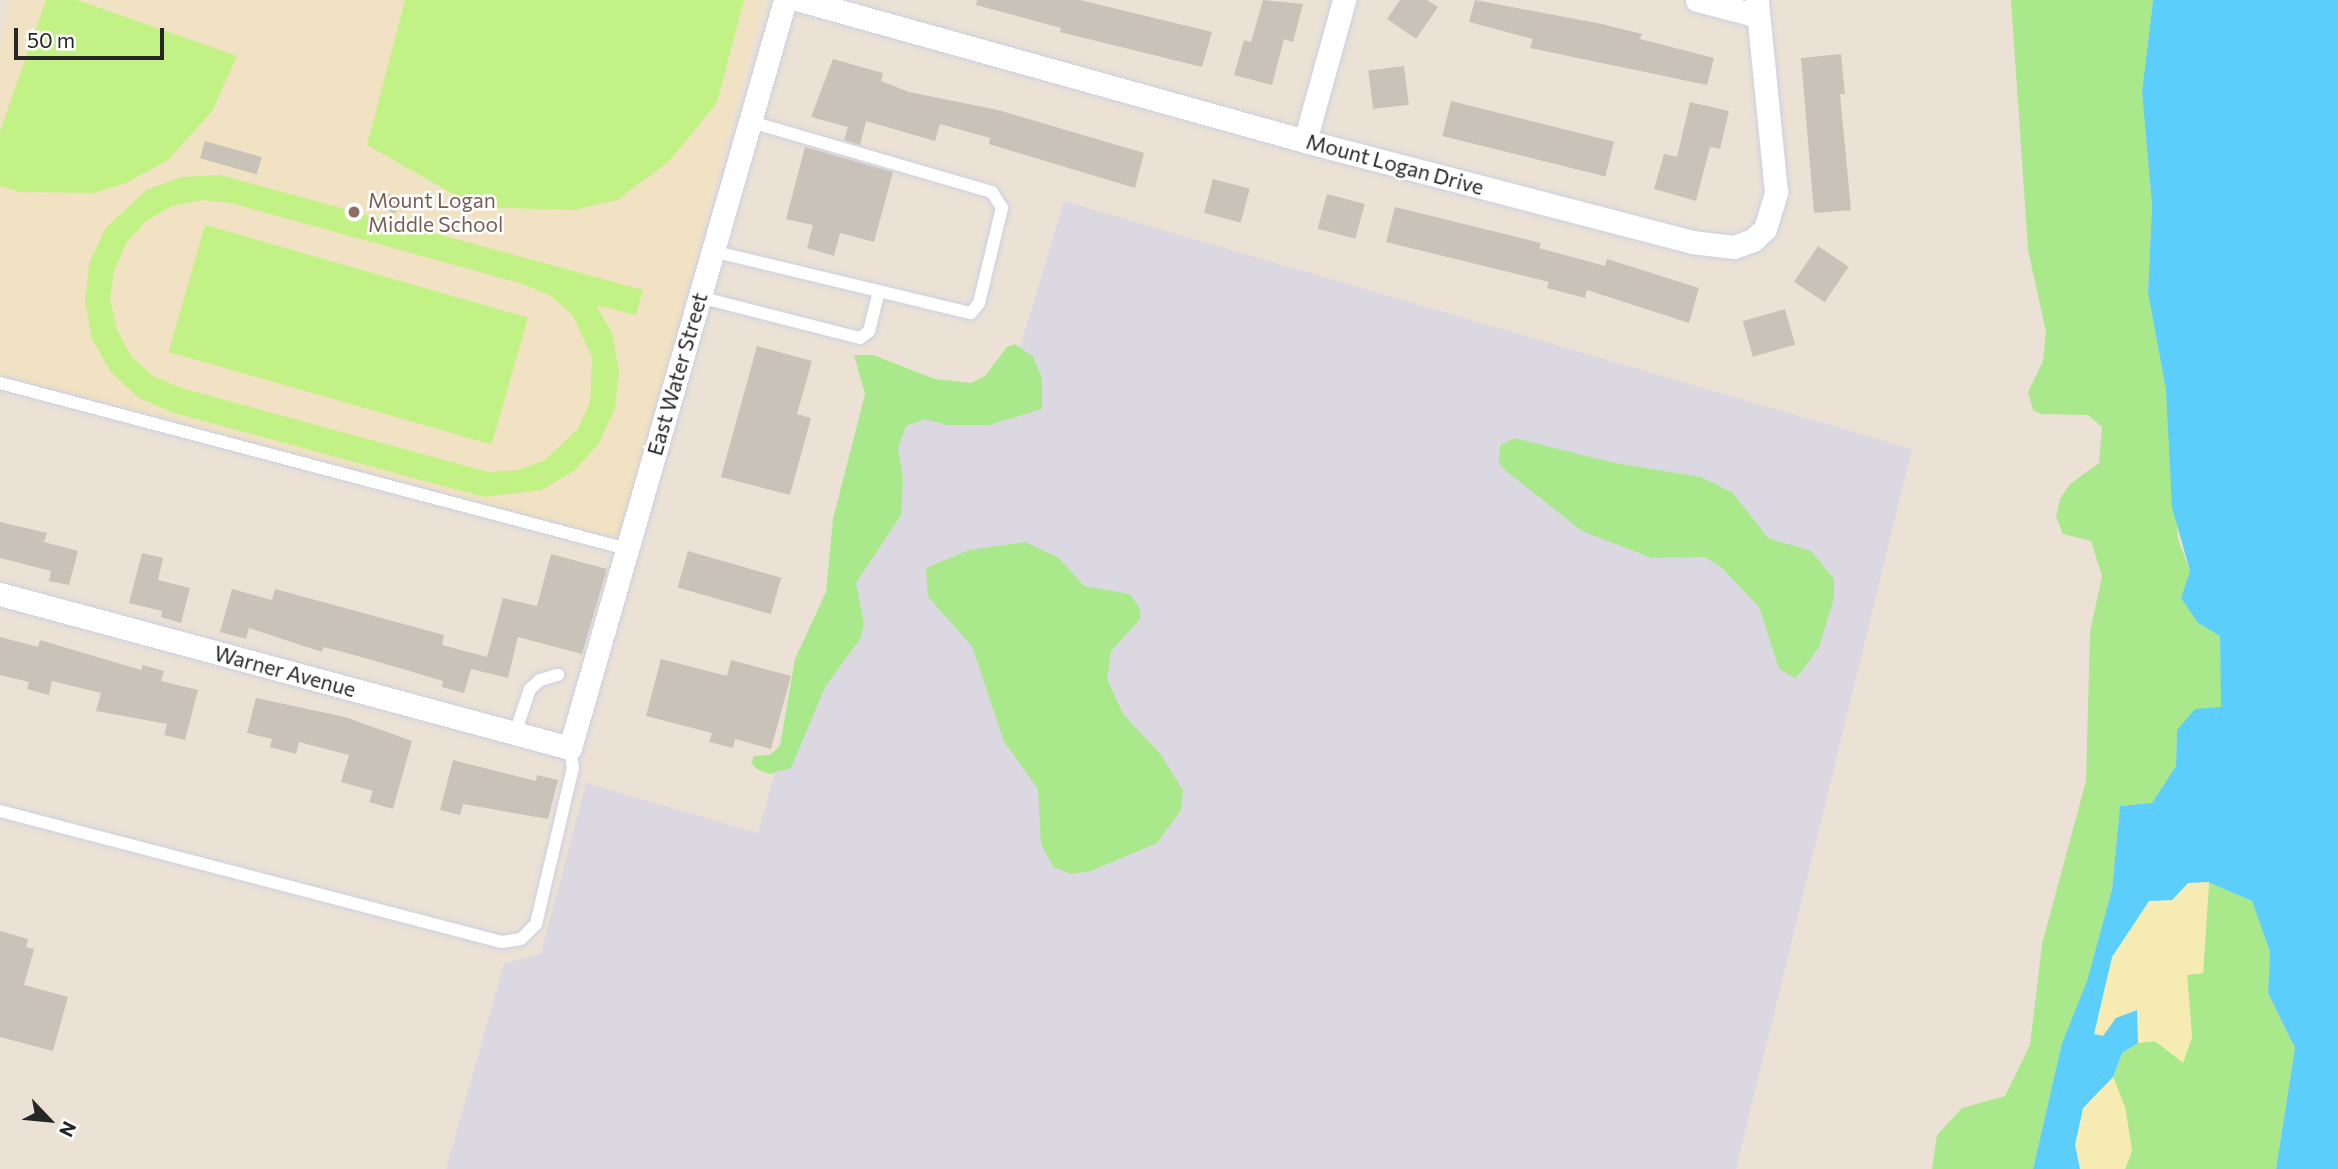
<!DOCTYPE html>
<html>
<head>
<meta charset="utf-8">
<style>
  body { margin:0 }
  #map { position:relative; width:2338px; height:1169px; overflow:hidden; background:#ebe2d5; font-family:Commissioner,sans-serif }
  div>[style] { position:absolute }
  .industrial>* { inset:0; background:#dbd8e2 }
  .education>* { inset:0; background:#f0e2c2 }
  .green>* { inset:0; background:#a9e98b }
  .sand>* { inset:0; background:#f6ecb3 }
  .pitch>* { inset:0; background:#c2f285; transform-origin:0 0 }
  .water>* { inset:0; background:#5bcefb }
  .building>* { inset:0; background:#c9c2b9; transform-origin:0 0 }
  .roads { filter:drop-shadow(0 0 2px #cbcfe2) drop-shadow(0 0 2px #cbcfe2) }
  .lane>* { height:12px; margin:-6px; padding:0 6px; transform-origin:6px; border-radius:6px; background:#fff }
  .street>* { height:23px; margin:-11.5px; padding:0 11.5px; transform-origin:11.5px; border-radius:11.5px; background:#fff }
  .dots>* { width:19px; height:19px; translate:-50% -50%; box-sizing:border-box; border:4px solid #fff; border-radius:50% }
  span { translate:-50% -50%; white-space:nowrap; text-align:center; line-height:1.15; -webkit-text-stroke:5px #fff; paint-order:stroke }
  .street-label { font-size:21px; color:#262626 }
  .education-label { font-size:21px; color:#785e54 }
  .left { translate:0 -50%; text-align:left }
  .north { position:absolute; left:14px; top:1085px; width:70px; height:70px; -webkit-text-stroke:5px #fff; paint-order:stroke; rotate:116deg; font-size:19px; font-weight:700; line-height:28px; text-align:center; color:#262626 }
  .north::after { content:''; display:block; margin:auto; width:24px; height:32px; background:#262626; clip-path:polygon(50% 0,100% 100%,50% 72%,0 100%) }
  .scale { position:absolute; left:14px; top:28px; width:150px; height:32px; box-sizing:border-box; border:4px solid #262626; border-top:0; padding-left:9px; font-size:21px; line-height:24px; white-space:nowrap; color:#262626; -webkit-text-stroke:5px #fff; paint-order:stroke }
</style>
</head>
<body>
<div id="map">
  <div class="industrial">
    <div style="clip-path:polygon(1064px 201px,1912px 449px,1736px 1169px,446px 1169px,504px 964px,541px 953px,586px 783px,758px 833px,884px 383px,1001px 410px)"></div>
  </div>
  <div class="education">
    <div style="clip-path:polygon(12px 0,764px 0,620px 540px,0 375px,0 48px)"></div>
  </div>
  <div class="green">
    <div style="clip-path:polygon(2011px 0,2153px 0,2142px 92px,2152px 205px,2148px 293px,2166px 390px,2178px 539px,2190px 571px,2182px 598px,2198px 623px,2220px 636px,2222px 707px,2177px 730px,2176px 766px,2152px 803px,2120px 806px,2112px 889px,2087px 981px,2062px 1043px,2033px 1169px,1932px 1169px,1937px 1135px,1962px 1108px,2005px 1096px,2030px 1045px,2042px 944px,2086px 781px,2090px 632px,2102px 576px,2091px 541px,2063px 534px,2056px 517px,2060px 499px,2070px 484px,2099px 463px,2102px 427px,2088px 415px,2041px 414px,2033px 410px,2028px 392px,2043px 361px,2046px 332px,2028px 250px)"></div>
    <div style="clip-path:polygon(1015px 344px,1033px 357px,1042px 378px,1042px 409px,989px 425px,947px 425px,925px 419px,906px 426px,898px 448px,903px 478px,901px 515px,856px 583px,864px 624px,860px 639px,825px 687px,791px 768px,769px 774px,757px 769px,751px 763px,754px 756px,770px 755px,780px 746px,795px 659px,826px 592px,833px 519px,865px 394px,854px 355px,873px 355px,935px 379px,971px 383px,985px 376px,1007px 347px)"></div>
    <div style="clip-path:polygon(1514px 438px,1610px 462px,1701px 477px,1733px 493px,1768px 538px,1811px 551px,1834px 579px,1834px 598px,1819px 647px,1802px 671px,1795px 678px,1779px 669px,1759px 607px,1720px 566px,1704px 557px,1652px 558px,1582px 531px,1506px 471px,1499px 463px,1500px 446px)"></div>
    <div style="clip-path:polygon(1025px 542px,1059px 558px,1084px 586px,1130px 594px,1140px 609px,1140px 619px,1111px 651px,1107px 679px,1123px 714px,1162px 756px,1183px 791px,1181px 810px,1157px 843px,1091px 871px,1071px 874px,1053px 867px,1041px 844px,1038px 789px,1004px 742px,972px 646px,928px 597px,926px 568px,969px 550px)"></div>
    <div style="clip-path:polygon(2209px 882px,2252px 901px,2270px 952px,2268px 993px,2295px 1048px,2276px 1169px,2125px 1169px,2132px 1151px,2125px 1107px,2113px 1077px,2122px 1053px,2138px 1043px,2155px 1041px,2183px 1062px,2192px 1037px,2187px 975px,2203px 973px)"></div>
  </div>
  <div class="sand">
    <div style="clip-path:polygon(2209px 882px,2203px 973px,2187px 975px,2192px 1037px,2183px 1063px,2155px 1041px,2138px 1043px,2137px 1010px,2116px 1018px,2103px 1036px,2094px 1034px,2112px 957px,2149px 901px,2172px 900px,2188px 883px)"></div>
    <div style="clip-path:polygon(2113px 1077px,2125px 1107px,2132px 1151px,2125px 1169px,2080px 1169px,2075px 1145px,2083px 1108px)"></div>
  </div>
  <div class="pitch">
    <div style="clip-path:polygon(46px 0,77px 0,237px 56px,212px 111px,168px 160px,126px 183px,93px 193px,20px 192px,0 186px,0 131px)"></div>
    <div style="clip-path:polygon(405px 0,744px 0,717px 102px,690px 136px,668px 162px,617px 200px,574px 210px,476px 207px,367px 145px)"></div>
    <div style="clip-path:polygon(evenodd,220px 175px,643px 290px,636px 315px,596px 305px,612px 333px,619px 371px,615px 408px,599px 443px,574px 471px,541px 490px,484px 497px,174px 413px,139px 398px,111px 372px,92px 339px,85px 302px,89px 264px,105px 229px,146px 190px,182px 177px,220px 175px,202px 200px,231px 203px,523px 284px,551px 296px,573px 316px,592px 357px,590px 402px,578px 429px,545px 460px,518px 470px,488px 472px,181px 388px,153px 376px,131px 356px,117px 330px,110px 300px,114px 271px,126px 243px,146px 221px,172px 206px,202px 200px)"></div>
    <div style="left:205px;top:225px;width:336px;height:132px;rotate:16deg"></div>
  </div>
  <div class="water">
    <div style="clip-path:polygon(2153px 0,2338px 0,2338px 1169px,2276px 1169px,2295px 1048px,2268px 993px,2270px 952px,2252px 901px,2208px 882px,2188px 883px,2172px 900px,2149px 901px,2112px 957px,2094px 1034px,2103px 1036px,2116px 1018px,2137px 1010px,2138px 1043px,2122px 1053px,2113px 1077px,2083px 1108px,2075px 1145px,2080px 1169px,2033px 1169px,2062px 1043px,2087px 981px,2112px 889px,2120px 806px,2152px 803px,2176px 766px,2177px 730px,2195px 709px,2221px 707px,2220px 636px,2198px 623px,2181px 598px,2190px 571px,2172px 507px,2166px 390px,2148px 293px,2152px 205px,2142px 92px)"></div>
  </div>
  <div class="building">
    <div style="clip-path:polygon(977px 0,1080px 0,1212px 32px,1202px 67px,1060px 32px,1061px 28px,976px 5px)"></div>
    <div style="clip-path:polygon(1263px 0,1303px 4px,1293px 42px,1284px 39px,1272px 85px,1234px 75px,1244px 40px,1251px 42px)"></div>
    <div style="clip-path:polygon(1400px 0,1427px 0,1438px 7px,1416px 39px,1387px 19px)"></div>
    <div style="clip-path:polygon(1475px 0,1602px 24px,1642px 34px,1640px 39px,1714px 58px,1707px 85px,1530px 48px,1533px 39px,1469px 22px)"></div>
    <div style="clip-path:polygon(1841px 54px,1845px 94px,1840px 94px,1851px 210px,1814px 213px,1801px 58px)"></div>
    <div style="clip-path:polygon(833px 59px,883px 73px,881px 81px,909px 92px,998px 110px,1144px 153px,1135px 188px,989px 144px,990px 138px,940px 124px,935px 141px,866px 121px,860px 145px,844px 140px,848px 127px,811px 117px)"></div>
    <div style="left:1404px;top:66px;width:39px;height:36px;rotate:83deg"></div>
    <div style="left:1451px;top:101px;width:168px;height:36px;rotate:14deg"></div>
    <div style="clip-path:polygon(1690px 102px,1729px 111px,1720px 149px,1710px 147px,1696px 201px,1654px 189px,1664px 154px,1677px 157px)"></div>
    <div style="left:205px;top:141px;width:59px;height:18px;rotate:16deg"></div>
    <div style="clip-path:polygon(805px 147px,893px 172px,874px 242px,840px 233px,834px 256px,807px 248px,813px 225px,786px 219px)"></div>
    <div style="left:1213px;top:179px;width:38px;height:35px;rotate:15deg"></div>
    <div style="left:384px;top:193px;width:17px;height:16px;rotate:17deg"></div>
    <div style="left:1327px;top:194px;width:39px;height:36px;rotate:15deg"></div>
    <div style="clip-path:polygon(1395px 207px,1541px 243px,1539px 248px,1605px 266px,1607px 259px,1699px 288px,1689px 323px,1587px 290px,1585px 298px,1547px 288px,1549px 282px,1386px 242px)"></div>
    <div style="left:1818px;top:246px;width:37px;height:43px;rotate:34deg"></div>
    <div style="left:1785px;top:309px;width:37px;height:44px;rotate:74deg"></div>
    <div style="clip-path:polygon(757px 346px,812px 361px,797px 414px,811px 418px,790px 495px,721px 477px)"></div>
    <div style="clip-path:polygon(0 522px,47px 533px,44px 542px,78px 551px,69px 585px,49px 581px,51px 571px,0 558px)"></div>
    <div style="left:688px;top:551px;width:97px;height:38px;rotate:16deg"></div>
    <div style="clip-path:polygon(142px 553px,163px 558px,158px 580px,190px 588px,181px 623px,161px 617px,162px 611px,129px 603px)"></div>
    <div style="clip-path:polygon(551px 554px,607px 569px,582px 654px,518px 637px,508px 678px,471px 669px,464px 693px,442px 687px,443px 681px,372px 660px,324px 647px,322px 652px,249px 628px,246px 639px,220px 632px,232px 589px,272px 600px,275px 589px,444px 635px,442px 645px,487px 657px,503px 598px,537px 606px)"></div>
    <div style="clip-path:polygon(0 637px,38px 647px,40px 640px,141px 670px,143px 665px,164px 671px,161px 681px,198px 690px,185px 740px,164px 735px,167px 724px,96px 711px,101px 693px,52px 681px,49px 695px,27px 689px,29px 682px,0 675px)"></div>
    <div style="clip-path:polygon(661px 659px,727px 676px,731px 660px,791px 676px,771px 749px,735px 739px,733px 748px,709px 742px,712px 733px,646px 716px)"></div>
    <div style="clip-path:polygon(256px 698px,345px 717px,412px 741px,393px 809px,369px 802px,373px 791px,341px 782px,349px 755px,299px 742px,296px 754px,270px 747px,272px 739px,247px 733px)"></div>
    <div style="clip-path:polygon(453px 760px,536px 781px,537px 775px,558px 780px,548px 819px,463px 804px,460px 815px,440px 810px)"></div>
    <div style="clip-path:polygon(0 931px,28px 939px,26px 947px,34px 949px,24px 985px,68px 997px,53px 1051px,0 1037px)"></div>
  </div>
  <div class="roads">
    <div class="lane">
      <div style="left:712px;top:251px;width:266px;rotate:13.5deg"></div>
      <div style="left:971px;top:313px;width:13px;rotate:-51deg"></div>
      <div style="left:979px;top:303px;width:98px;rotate:-76.4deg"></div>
      <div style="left:1002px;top:208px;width:19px;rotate:-122deg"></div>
      <div style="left:992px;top:192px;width:251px;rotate:-163.8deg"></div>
      <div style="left:699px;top:297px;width:166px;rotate:14.3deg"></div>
      <div style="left:860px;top:338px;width:11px;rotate:-38deg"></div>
      <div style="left:869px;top:331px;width:41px;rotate:-76deg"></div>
      <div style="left:0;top:383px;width:649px;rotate:14.83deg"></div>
      <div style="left:515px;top:733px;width:46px;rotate:-71.2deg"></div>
      <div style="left:530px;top:689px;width:13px;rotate:-42deg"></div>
      <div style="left:540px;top:680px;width:19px;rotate:-16deg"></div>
      <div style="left:0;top:811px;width:519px;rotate:14.63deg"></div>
      <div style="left:502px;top:942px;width:19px;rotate:-9deg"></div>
      <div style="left:521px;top:939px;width:21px;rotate:-45deg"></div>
      <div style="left:536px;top:924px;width:160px;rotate:-76.7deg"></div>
      <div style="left:573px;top:768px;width:20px;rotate:-99deg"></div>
    </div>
    <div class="street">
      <div style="left:800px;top:0;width:524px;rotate:15.6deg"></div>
      <div style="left:1305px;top:141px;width:400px;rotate:14.6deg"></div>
      <div style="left:1692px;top:242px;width:42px;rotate:6.8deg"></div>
      <div style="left:1734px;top:247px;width:20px;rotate:-20deg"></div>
      <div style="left:1753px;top:240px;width:16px;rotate:-43deg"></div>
      <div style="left:1765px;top:229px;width:39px;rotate:-73deg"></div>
      <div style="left:1776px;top:192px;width:193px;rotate:-95.7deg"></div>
      <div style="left:1697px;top:0;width:63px;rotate:14.7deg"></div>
      <div style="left:1305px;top:141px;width:146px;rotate:-74.5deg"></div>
      <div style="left:0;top:594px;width:590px;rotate:15.12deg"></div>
      <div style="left:570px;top:748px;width:778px;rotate:-73.96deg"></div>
    </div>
  </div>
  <div class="dots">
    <div style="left:354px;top:212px;background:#8d6e63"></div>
  </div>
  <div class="street-label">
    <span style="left:1395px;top:164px;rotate:15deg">Mount Logan Drive</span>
    <span style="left:677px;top:374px;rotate:-74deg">East Water Street</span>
    <span style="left:285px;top:671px;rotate:15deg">Warner Avenue</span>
  </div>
  <div class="education-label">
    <span class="left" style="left:368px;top:212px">Mount Logan<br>Middle School</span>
  </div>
  <div class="north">N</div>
  <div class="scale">50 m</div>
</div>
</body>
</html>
